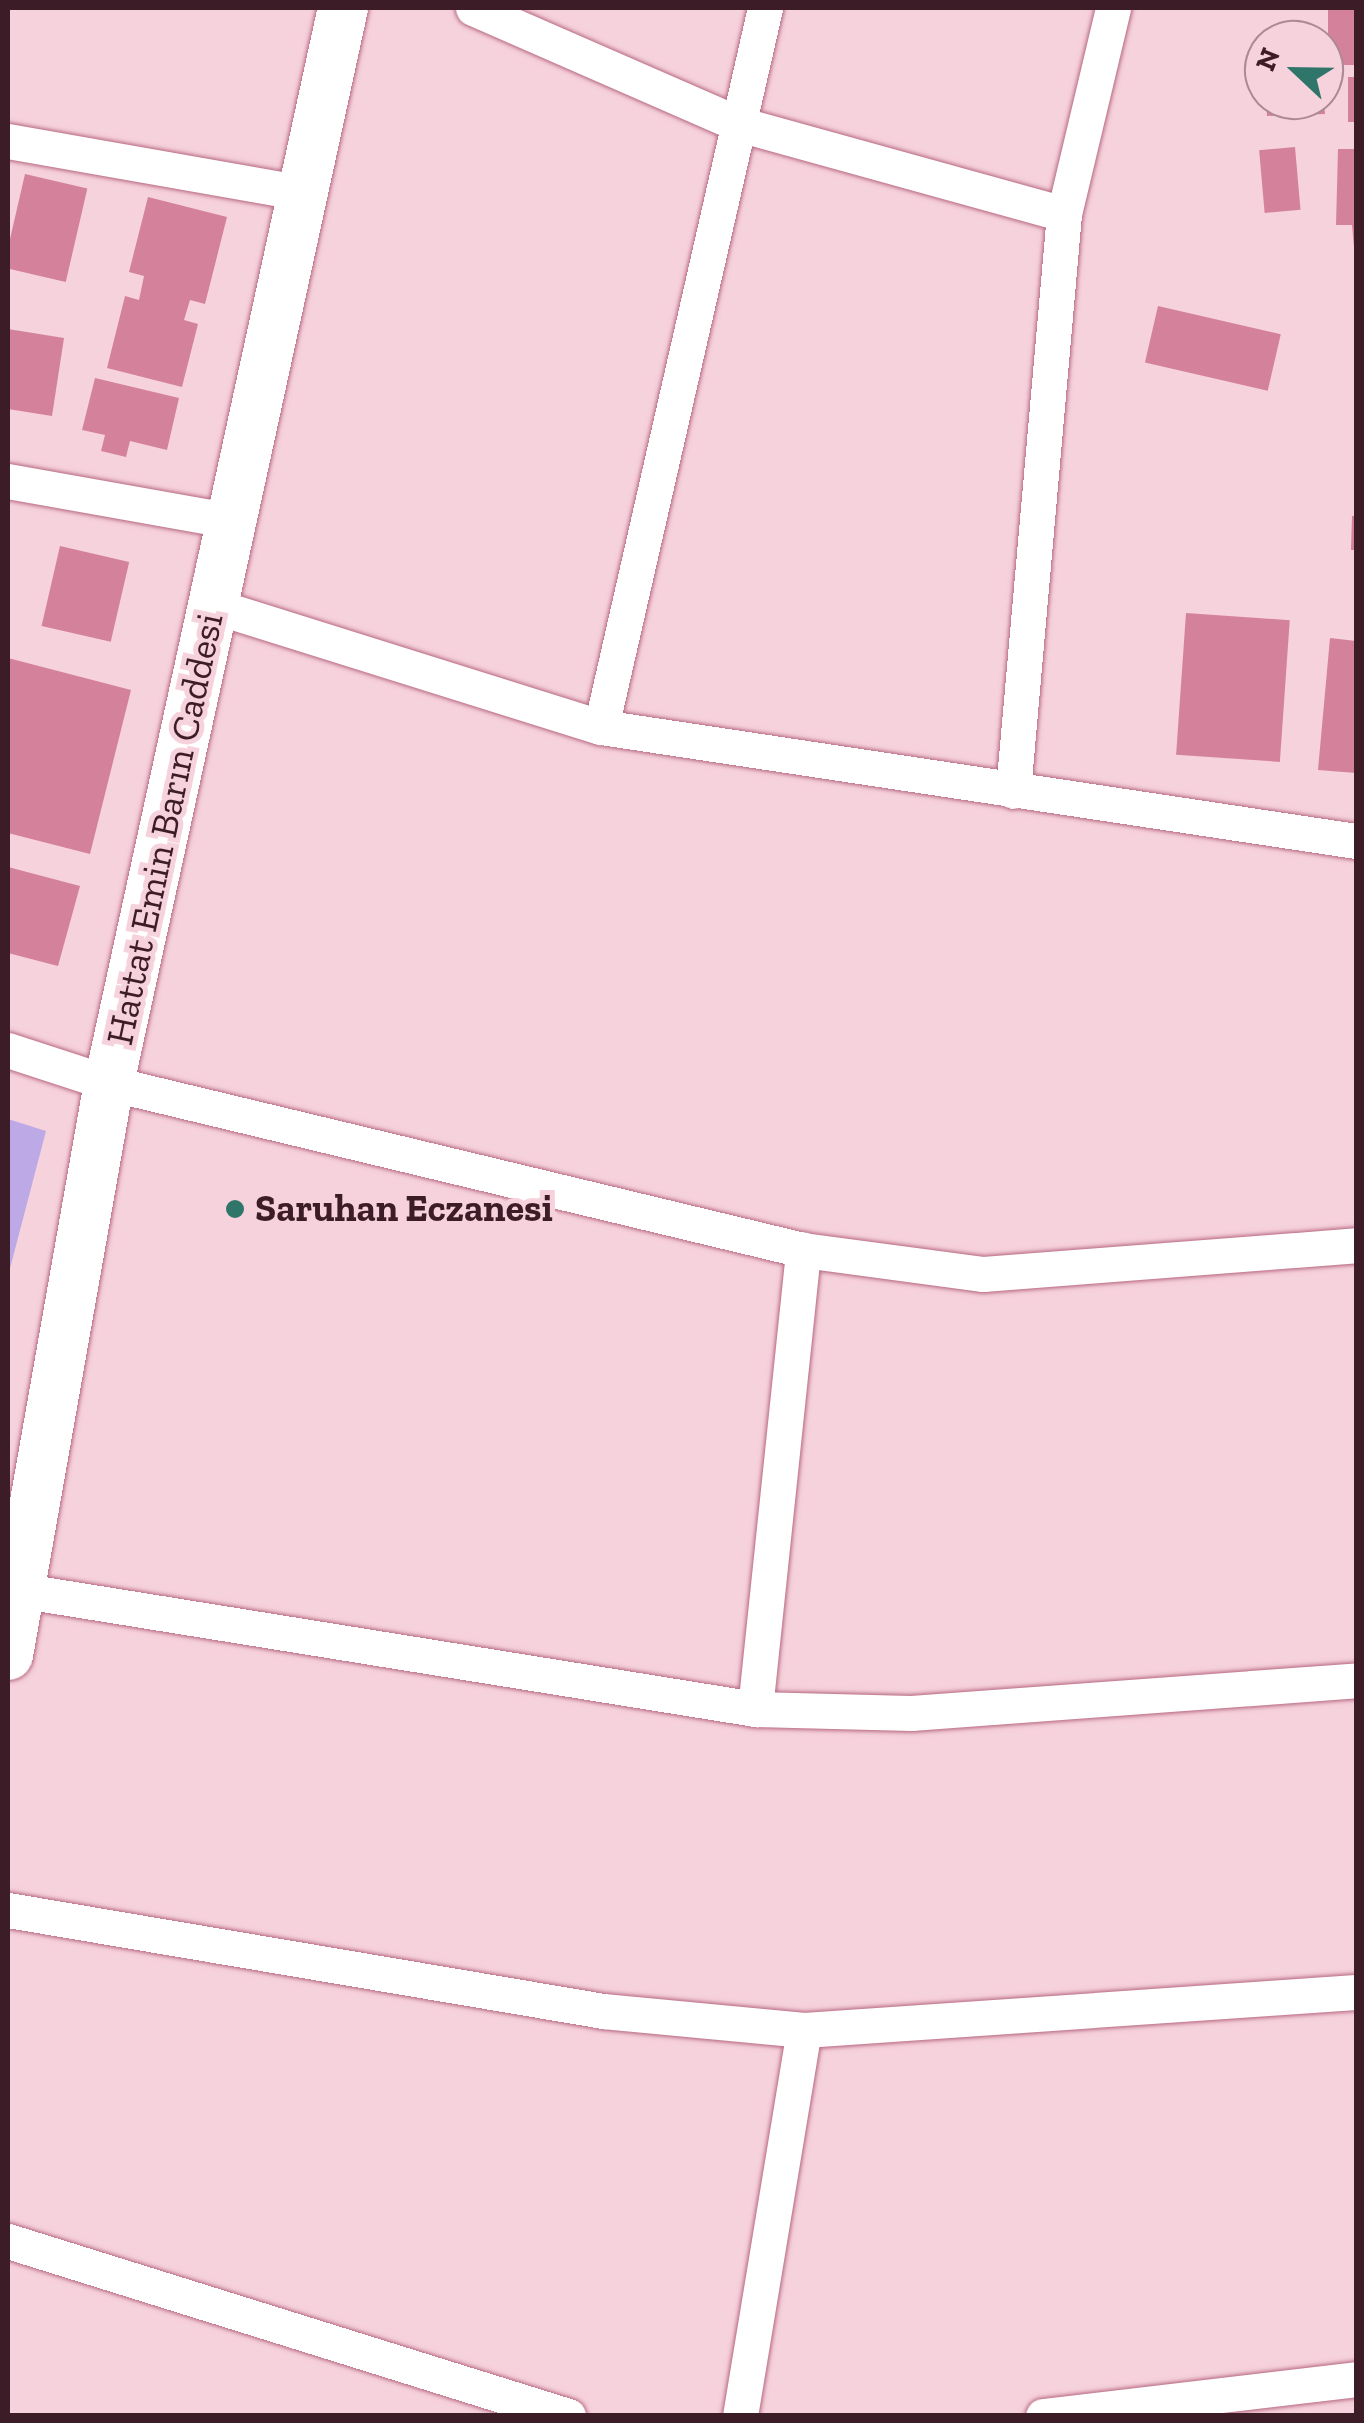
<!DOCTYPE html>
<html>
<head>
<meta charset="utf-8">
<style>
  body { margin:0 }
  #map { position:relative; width:1364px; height:2423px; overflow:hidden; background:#f6d2dc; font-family:"Zilla Slab",serif }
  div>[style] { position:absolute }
  .green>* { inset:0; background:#bda9e6 }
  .building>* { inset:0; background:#d4829c; transform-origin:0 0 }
  .roads { filter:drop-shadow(0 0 2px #b76881) drop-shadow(0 0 2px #b76881) }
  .street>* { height:35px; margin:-17.5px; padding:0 17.5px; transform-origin:17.5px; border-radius:17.5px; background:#fff }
  .secondary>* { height:50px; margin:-25px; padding:0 25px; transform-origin:25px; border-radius:25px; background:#fff }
  .dots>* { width:28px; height:28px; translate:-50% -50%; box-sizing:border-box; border:5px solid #f6d2dc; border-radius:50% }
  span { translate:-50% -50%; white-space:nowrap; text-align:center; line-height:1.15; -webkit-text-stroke:10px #f6d2dc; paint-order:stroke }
  .street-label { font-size:38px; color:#3c1c27 }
  .poi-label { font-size:38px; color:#3c1c27; font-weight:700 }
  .left { translate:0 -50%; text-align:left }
  .frame { position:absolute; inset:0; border:10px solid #3c1c27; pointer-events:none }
  .north { position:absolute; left:1244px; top:20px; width:100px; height:100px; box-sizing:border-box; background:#f6d2dc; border:2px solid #ac8994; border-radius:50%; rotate:292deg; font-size:28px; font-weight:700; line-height:40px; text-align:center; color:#3c1c27 }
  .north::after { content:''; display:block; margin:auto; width:35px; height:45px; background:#307569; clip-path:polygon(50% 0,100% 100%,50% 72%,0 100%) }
</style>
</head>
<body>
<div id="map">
  <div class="green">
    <div style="clip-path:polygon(8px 1119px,46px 1131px,8px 1276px)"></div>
  </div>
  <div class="building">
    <div style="left:1328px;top:8px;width:28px;height:57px"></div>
    <div style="left:1348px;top:77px;width:8px;height:45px"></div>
    <div style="clip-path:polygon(1266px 100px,1324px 100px,1325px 114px,1267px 116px)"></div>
    <div style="left:1295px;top:147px;width:63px;height:36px;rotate:85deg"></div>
    <div style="clip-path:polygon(1338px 149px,1356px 149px,1356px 269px,1352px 225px,1336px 225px)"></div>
    <div style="left:25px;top:174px;width:64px;height:96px;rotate:13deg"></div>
    <div style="clip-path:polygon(148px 197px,227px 217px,205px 304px,190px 300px,184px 320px,198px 324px,182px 387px,107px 368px,125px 296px,139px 300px,144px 276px,129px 272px)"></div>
    <div style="left:1158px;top:306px;width:126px;height:58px;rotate:13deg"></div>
    <div style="clip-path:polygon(8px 329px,64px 338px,52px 416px,8px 409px)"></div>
    <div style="clip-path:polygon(95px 378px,179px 398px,167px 450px,130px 441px,126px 457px,101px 451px,105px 435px,82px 430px)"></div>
    <div style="clip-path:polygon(1352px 516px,1356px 516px,1356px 550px,1351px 550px)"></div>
    <div style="left:60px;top:546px;width:71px;height:82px;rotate:13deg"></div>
    <div style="left:1186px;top:613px;width:104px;height:142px;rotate:4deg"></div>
    <div style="clip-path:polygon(1330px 638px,1356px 641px,1356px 773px,1318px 770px)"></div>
    <div style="clip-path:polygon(8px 658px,131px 690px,90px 854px,8px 833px)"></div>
    <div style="clip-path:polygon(8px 867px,80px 886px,58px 966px,8px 953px)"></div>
  </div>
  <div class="roads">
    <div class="street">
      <div style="left:473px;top:8px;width:290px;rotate:23.6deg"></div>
      <div style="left:739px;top:124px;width:337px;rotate:15.5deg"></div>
      <div style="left:1064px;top:214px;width:579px;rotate:95.05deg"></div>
      <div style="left:8px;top:141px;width:294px;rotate:10deg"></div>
      <div style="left:1064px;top:214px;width:212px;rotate:-76.6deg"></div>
      <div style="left:8px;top:481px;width:229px;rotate:10.1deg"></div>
      <div style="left:214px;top:606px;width:405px;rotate:17.4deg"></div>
      <div style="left:601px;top:727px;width:764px;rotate:8.59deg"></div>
      <div style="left:601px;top:727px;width:737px;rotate:-77.15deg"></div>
      <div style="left:8px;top:1050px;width:106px;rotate:18.1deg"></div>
      <div style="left:109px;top:1083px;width:714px;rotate:13.53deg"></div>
      <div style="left:803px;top:1250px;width:182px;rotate:7.6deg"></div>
      <div style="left:983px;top:1274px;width:374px;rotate:-4.4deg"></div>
      <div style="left:18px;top:1590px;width:747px;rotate:9.17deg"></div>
      <div style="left:755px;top:1709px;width:156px;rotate:1.5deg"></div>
      <div style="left:911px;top:1713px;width:446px;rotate:-4.2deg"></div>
      <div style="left:755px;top:1709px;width:462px;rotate:-84deg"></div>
      <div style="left:8px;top:1910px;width:604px;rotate:9.63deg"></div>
      <div style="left:603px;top:2011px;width:202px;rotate:5.4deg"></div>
      <div style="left:804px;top:2030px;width:553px;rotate:-3.94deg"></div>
      <div style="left:8px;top:2241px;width:587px;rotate:17.35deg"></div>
      <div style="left:740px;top:2416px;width:391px;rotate:-80.6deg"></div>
      <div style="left:1043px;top:2416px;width:315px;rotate:-6.7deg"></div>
    </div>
    <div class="secondary">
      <div style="left:8px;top:1655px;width:581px;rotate:-79.99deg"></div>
      <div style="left:109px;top:1083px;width:1100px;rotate:-77.72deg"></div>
    </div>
  </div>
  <div class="dots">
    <div style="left:235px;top:1209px;background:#307569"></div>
  </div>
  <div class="street-label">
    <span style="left:165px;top:829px;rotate:-78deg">Hattat Emin Barın Caddesi</span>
  </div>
  <div class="poi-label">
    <span class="left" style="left:255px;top:1209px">Saruhan Eczanesi</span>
  </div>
  <div class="frame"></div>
  <div class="north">N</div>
</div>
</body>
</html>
